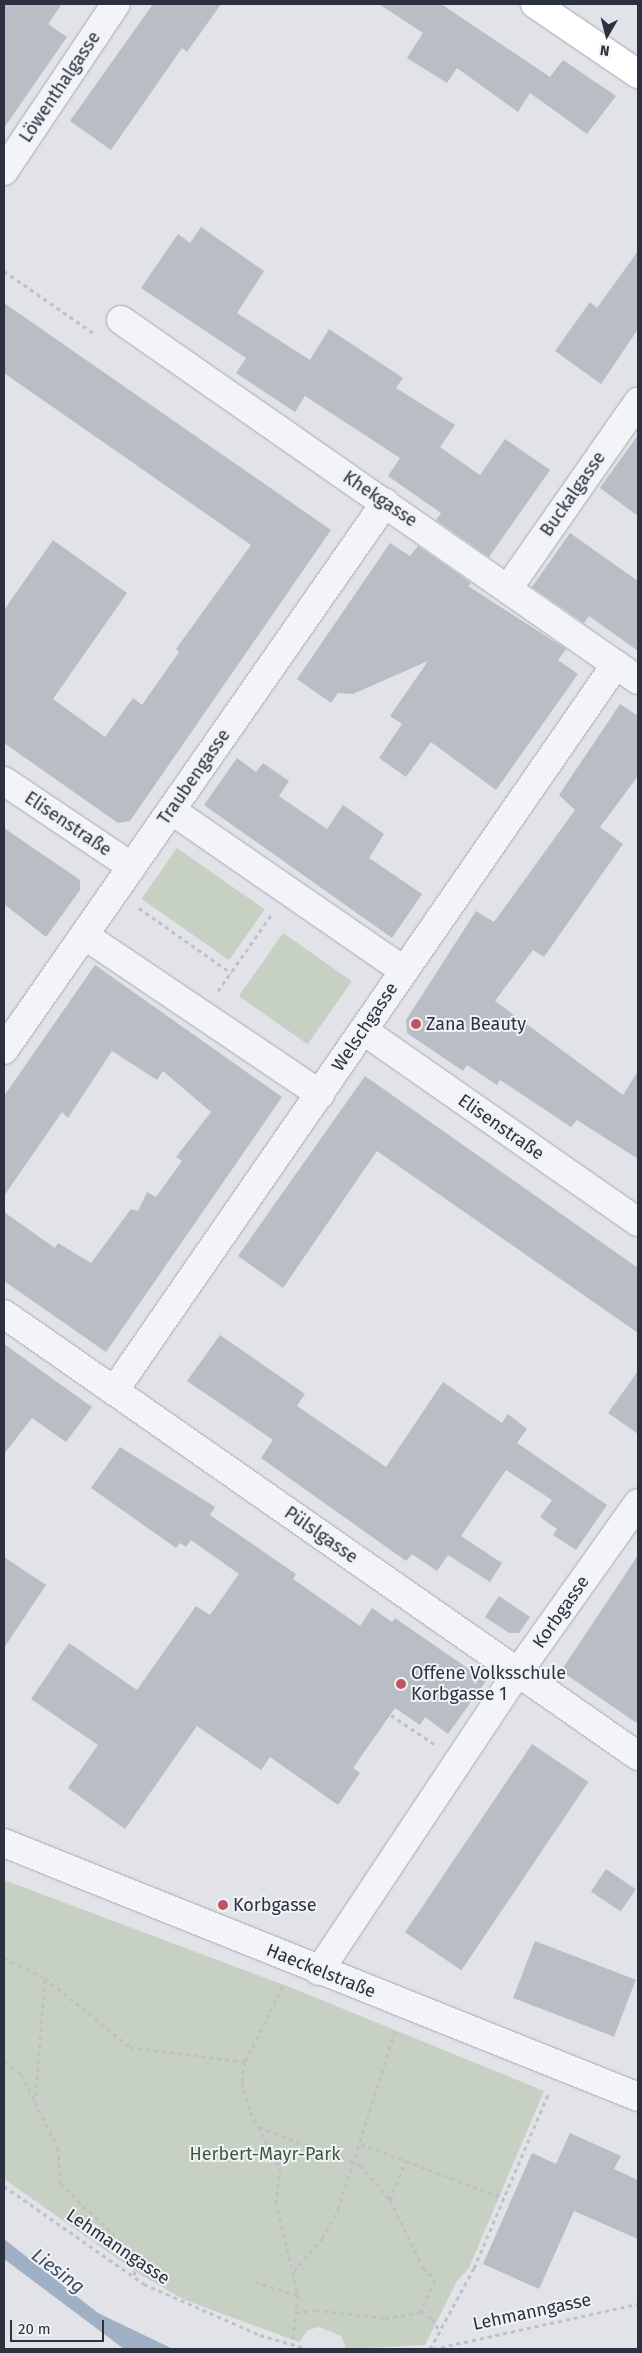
<!DOCTYPE html>
<html>
<head>
<meta charset="utf-8">
<style>
  body { margin:0 }
  #map { position:relative; width:642px; height:2353px; overflow:hidden; background:#e1e3e8; font-family:"Fira Sans",sans-serif }
  div>[style] { position:absolute }
  .green>* { inset:0; background:#c6d1c3; transform-origin:0 0 }
  .water>* { inset:0; background:#a0b0c4 }
  .building>* { inset:0; background:#b9bdc4; transform-origin:0 0 }
  .path>* { height:3px; margin-top:-1.5px; transform-origin:0; background:repeating-linear-gradient(90deg,#bfc1c7 0 4px,transparent 0 8px) }
  .roads { filter:drop-shadow(0 0 1px #a7aab2) drop-shadow(0 0 1px #a7aab2) }
  .street>* { height:28px; margin:-14px; padding:0 14px; transform-origin:14px; border-radius:14px; background:#f3f4f7 }
  .secondary>* { height:28px; margin:-14px; padding:0 14px; transform-origin:14px; border-radius:14px; background:#fff }
  .dots>* { width:14px; height:14px; translate:-50% -50%; box-sizing:border-box; border:2px solid #f0f2f6; border-radius:50% }
  span { translate:-50% -50%; white-space:nowrap; text-align:center; line-height:1.15; -webkit-text-stroke:4px #f0f2f6; paint-order:stroke }
  .street-label { font-size:18px; color:#2b313e }
  .poi-label { font-size:18px; color:#2b313e }
  .left { translate:0 -50%; text-align:left }
  .park-label { font-size:18px; color:#3f583a }
  .water-label { font-size:19px; color:#3a4f6d; font-style:italic }
  .frame { position:absolute; inset:0; border:5px solid #2b313e; pointer-events:none }
  .north { position:absolute; left:582px; top:10px; width:50px; height:50px; -webkit-text-stroke:4px #f0f2f6; paint-order:stroke; rotate:188deg; font-size:14px; font-weight:700; line-height:20px; text-align:center; color:#2b313e }
  .north::after { content:''; display:block; margin:auto; width:18px; height:22px; background:#2b313e; clip-path:polygon(50% 0,100% 100%,50% 72%,0 100%) }
  .scale { position:absolute; left:10px; top:2320px; width:94px; height:22px; box-sizing:border-box; border:2px solid #2b313e; border-top:0; padding-left:6px; font-size:15px; line-height:18px; white-space:nowrap; color:#2b313e; -webkit-text-stroke:4px #f0f2f6; paint-order:stroke }
</style>
</head>
<body>
<div id="map">
  <div class="green">
    <div style="left:177px;top:848px;width:107px;height:62px;rotate:35deg"></div>
    <div style="left:283px;top:933px;width:84px;height:77px;rotate:35deg"></div>
    <div style="clip-path:polygon(4px 1880px,292px 1988px,544px 2091px,469px 2268px,457px 2281px,425px 2345px,346px 2349px,341px 2336px,319px 2327px,308px 2330px,299px 2342px,185px 2300px,141px 2275px,4px 2179px)"></div>
  </div>
  <div class="water">
    <div style="clip-path:polygon(4px 2239px,98px 2313px,173px 2349px,124px 2349px,4px 2259px)"></div>
  </div>
  <div class="building">
    <div style="clip-path:polygon(4px 4px,62px 4px,48px 24px,67px 37px,4px 128px)"></div>
    <div style="clip-path:polygon(153px 4px,221px 4px,187px 52px,182px 48px,111px 150px,70px 121px)"></div>
    <div style="clip-path:polygon(379px 4px,441px 4px,550px 77px,563px 60px,616px 96px,587px 134px,530px 93px,518px 112px,457px 68px,447px 83px,407px 58px,423px 33px)"></div>
    <div style="clip-path:polygon(201px 227px,264px 271px,237px 313px,310px 360px,329px 329px,403px 378px,396px 388px,455px 425px,440px 447px,480px 475px,505px 439px,550px 470px,489px 557px,436px 520px,441px 513px,388px 476px,400px 458px,305px 396px,295px 412px,236px 373px,246px 358px,141px 288px,178px 234px,190px 243px)"></div>
    <div style="clip-path:polygon(638px 251px,638px 329px,601px 384px,555px 351px,590px 302px,597px 308px)"></div>
    <div style="clip-path:polygon(4px 303px,331px 530px,130px 821px,118px 823px,4px 743px,4px 610px,53px 540px,127px 593px,53px 699px,105px 737px,133px 698px,142px 705px,179px 652px,176px 649px,251px 545px,4px 373px)"></div>
    <div style="clip-path:polygon(638px 435px,638px 516px,600px 488px)"></div>
    <div style="clip-path:polygon(570px 533px,638px 581px,638px 651px,589px 616px,584px 623px,532px 587px)"></div>
    <div style="clip-path:polygon(390px 543px,410px 556px,418px 546px,471px 583px,468px 586px,566px 649px,558px 660px,578px 674px,496px 790px,431px 742px,406px 777px,379px 758px,402px 724px,390px 716px,428px 661px,353px 694px,338px 693px,331px 703px,297px 679px)"></div>
    <div style="clip-path:polygon(620px 704px,638px 716px,638px 776px,600px 827px,623px 844px,544px 957px,533px 950px,495px 1001px,623px 1095px,638px 1071px,638px 1159px,577px 1120px,571px 1127px,500px 1080px,497px 1085px,467px 1065px,463px 1071px,407px 1033px,406px 1020px,476px 911px,494px 922px,575px 810px,559px 795px)"></div>
    <div style="clip-path:polygon(237px 758px,256px 772px,263px 763px,289px 781px,279px 796px,327px 829px,343px 805px,384px 834px,369px 858px,422px 894px,392px 938px,204px 805px)"></div>
    <div style="clip-path:polygon(4px 828px,80px 880px,80px 890px,46px 937px,4px 904px)"></div>
    <div style="clip-path:polygon(95px 965px,282px 1097px,106px 1352px,4px 1281px,4px 1212px,55px 1248px,58px 1243px,91px 1263px,131px 1209px,138px 1211px,147px 1192px,156px 1197px,182px 1161px,176px 1157px,211px 1112px,163px 1071px,157px 1080px,112px 1051px,68px 1118px,62px 1112px,4px 1196px,4px 1096px)"></div>
    <div style="clip-path:polygon(365px 1076px,638px 1268px,638px 1333px,377px 1151px,283px 1288px,238px 1256px)"></div>
    <div style="clip-path:polygon(220px 1335px,305px 1394px,297px 1406px,386px 1467px,443px 1382px,502px 1423px,508px 1414px,527px 1429px,517px 1443px,607px 1505px,576px 1550px,553px 1535px,557px 1529px,540px 1517px,552px 1500px,506px 1470px,461px 1536px,502px 1563px,490px 1582px,448px 1555px,437px 1571px,412px 1554px,406px 1561px,261px 1458px,273px 1440px,187px 1381px)"></div>
    <div style="clip-path:polygon(4px 1344px,92px 1407px,66px 1442px,32px 1418px,4px 1454px)"></div>
    <div style="clip-path:polygon(638px 1371px,638px 1434px,608px 1413px)"></div>
    <div style="clip-path:polygon(120px 1447px,215px 1507px,210px 1515px,296px 1574px,293px 1579px,360px 1626px,372px 1608px,392px 1622px,395px 1618px,486px 1681px,448px 1734px,425px 1717px,420px 1725px,395px 1708px,353px 1768px,360px 1773px,338px 1805px,270px 1757px,261px 1770px,197px 1726px,125px 1829px,68px 1788px,98px 1745px,31px 1699px,69px 1643px,137px 1690px,196px 1606px,210px 1615px,239px 1574px,191px 1540px,186px 1547px,180px 1543px,176px 1548px,91px 1488px)"></div>
    <div style="clip-path:polygon(638px 1555px,638px 1724px,561px 1671px)"></div>
    <div style="clip-path:polygon(4px 1557px,46px 1585px,4px 1648px)"></div>
    <div style="clip-path:polygon(499px 1596px,530px 1617px,519px 1633px,509px 1633px,485px 1617px)"></div>
    <div style="left:532px;top:1744px;width:68px;height:227px;rotate:34deg"></div>
    <div style="left:606px;top:1869px;width:36px;height:27px;rotate:34deg"></div>
    <div style="left:535px;top:1941px;width:108px;height:61px;rotate:21deg"></div>
    <div style="clip-path:polygon(570px 2133px,621px 2156px,614px 2169px,638px 2180px,638px 2239px,574px 2211px,539px 2289px,483px 2264px,532px 2153px,556px 2164px)"></div>
  </div>
  <div class="path">
    <div style="left:4px;top:271px;width:111px;rotate:34.7deg"></div>
    <div style="left:139px;top:908px;width:113px;rotate:35.2deg"></div>
    <div style="left:218px;top:991px;width:94px;rotate:-55deg"></div>
    <div style="left:391px;top:1715px;width:52px;rotate:34deg"></div>
    <div style="left:4px;top:1958px;width:46px;rotate:26deg"></div>
    <div style="left:45px;top:1978px;width:109px;rotate:39.1deg"></div>
    <div style="left:130px;top:2047px;width:116px;rotate:7.4deg"></div>
    <div style="left:283px;top:1986px;width:85px;rotate:116.6deg"></div>
    <div style="left:245px;top:2062px;width:20px;rotate:99deg"></div>
    <div style="left:242px;top:2082px;width:31px;rotate:75deg"></div>
    <div style="left:250px;top:2112px;width:64px;rotate:61.8deg"></div>
    <div style="left:280px;top:2168px;width:34px;rotate:97deg"></div>
    <div style="left:276px;top:2202px;width:96px;rotate:76.7deg"></div>
    <div style="left:298px;top:2295px;width:49px;rotate:97deg"></div>
    <div style="left:4px;top:2062px;width:21px;rotate:35deg"></div>
    <div style="left:21px;top:2074px;width:83px;rotate:63.4deg"></div>
    <div style="left:58px;top:2148px;width:36px;rotate:87deg"></div>
    <div style="left:60px;top:2184px;width:104px;rotate:43.1deg"></div>
    <div style="left:136px;top:2255px;width:23px;rotate:95deg"></div>
    <div style="left:35px;top:2103px;width:125px;rotate:-85.4deg"></div>
    <div style="left:259px;top:2127px;width:108px;rotate:20.6deg"></div>
    <div style="left:360px;top:2165px;width:46px;rotate:49.4deg"></div>
    <div style="left:390px;top:2200px;width:75px;rotate:63.8deg"></div>
    <div style="left:423px;top:2267px;width:18px;rotate:47deg"></div>
    <div style="left:435px;top:2280px;width:35px;rotate:114deg"></div>
    <div style="left:421px;top:2312px;width:13px;rotate:29deg"></div>
    <div style="left:432px;top:2318px;width:14px;rotate:60deg"></div>
    <div style="left:361px;top:2144px;width:153px;rotate:20.7deg"></div>
    <div style="left:4px;top:2186px;width:171px;rotate:35deg"></div>
    <div style="left:144px;top:2284px;width:127px;rotate:23.7deg"></div>
    <div style="left:260px;top:2335px;width:50px;rotate:16.3deg"></div>
    <div style="left:390px;top:2200px;width:43px;rotate:-68.2deg"></div>
    <div style="left:294px;top:2271px;width:43px;rotate:-48.8deg"></div>
    <div style="left:322px;top:2239px;width:33px;rotate:-61deg"></div>
    <div style="left:338px;top:2210px;width:188px;rotate:-72.3deg"></div>
    <div style="left:255px;top:2282px;width:45px;rotate:16.8deg"></div>
    <div style="left:296px;top:2313px;width:20px;rotate:-9deg"></div>
    <div style="left:316px;top:2310px;width:69px;rotate:6.6deg"></div>
    <div style="left:385px;top:2318px;width:36px;rotate:-9deg"></div>
    <div style="left:430px;top:2349px;width:92px;rotate:-61.5deg"></div>
    <div style="left:474px;top:2268px;width:191px;rotate:-66.9deg"></div>
    <div style="left:433px;top:2349px;width:210px;rotate:-12.4deg"></div>
  </div>
  <div class="roads">
    <div class="street">
      <div style="left:4px;top:171px;width:201px;rotate:-56.2deg"></div>
      <div style="left:121px;top:320px;width:630px;rotate:34.85deg"></div>
      <div style="left:509px;top:587px;width:226px;rotate:-55.1deg"></div>
      <div style="left:4px;top:781px;width:154px;rotate:33.9deg"></div>
      <div style="left:171px;top:810px;width:282px;rotate:34.6deg"></div>
      <div style="left:84px;top:935px;width:285px;rotate:34deg"></div>
      <div style="left:364px;top:1031px;width:334px;rotate:34.9deg"></div>
      <div style="left:4px;top:1050px;width:667px;rotate:-55.14deg"></div>
      <div style="left:4px;top:1314px;width:773px;rotate:34.88deg"></div>
      <div style="left:114px;top:1391px;width:883px;rotate:-55.37deg"></div>
      <div style="left:4px;top:1843px;width:683px;rotate:21.83deg"></div>
      <div style="left:319px;top:1971px;width:359px;rotate:-56.4deg"></div>
      <div style="left:518px;top:1672px;width:207px;rotate:-54.6deg"></div>
    </div>
    <div class="secondary">
      <div style="left:535px;top:4px;width:125px;rotate:34.2deg"></div>
    </div>
  </div>
  <div class="dots">
    <div style="left:416px;top:1024px;background:#bf5461"></div>
    <div style="left:401px;top:1684px;background:#bf5461"></div>
    <div style="left:223px;top:1905px;background:#bf5461"></div>
  </div>
  <div class="street-label">
    <span style="left:60px;top:87px;rotate:-56deg">Löwenthalgasse</span>
    <span style="left:573px;top:494px;rotate:-55deg">Buckalgasse</span>
    <span style="left:380px;top:499px;rotate:34deg">Khekgasse</span>
    <span style="left:194px;top:777px;rotate:-55deg">Traubengasse</span>
    <span style="left:68px;top:824px;rotate:34deg">Elisenstraße</span>
    <span style="left:365px;top:1027px;rotate:-56deg">Welschgasse</span>
    <span style="left:501px;top:1127px;rotate:35deg">Elisenstraße</span>
    <span style="left:321px;top:1535px;rotate:35deg">Pülslgasse</span>
    <span style="left:561px;top:1612px;rotate:-55deg">Korbgasse</span>
    <span style="left:321px;top:1971px;rotate:22deg">Haeckelstraße</span>
    <span style="left:118px;top:2247px;rotate:34deg">Lehmanngasse</span>
    <span style="left:532px;top:2312px;rotate:-12deg">Lehmanngasse</span>
  </div>
  <div class="poi-label">
    <span class="left" style="left:426px;top:1024px">Zana Beauty</span>
    <span class="left" style="left:411px;top:1684px">Offene Volksschule<br>Korbgasse 1</span>
    <span class="left" style="left:233px;top:1905px">Korbgasse</span>
  </div>
  <div class="park-label">
    <span style="left:265px;top:2154px">Herbert-Mayr-Park</span>
  </div>
  <div class="water-label">
    <span style="left:58px;top:2271px;rotate:37deg">Liesing</span>
  </div>
  <div class="frame"></div>
  <div class="north">N</div>
  <div class="scale">20 m</div>
</div>
</body>
</html>
